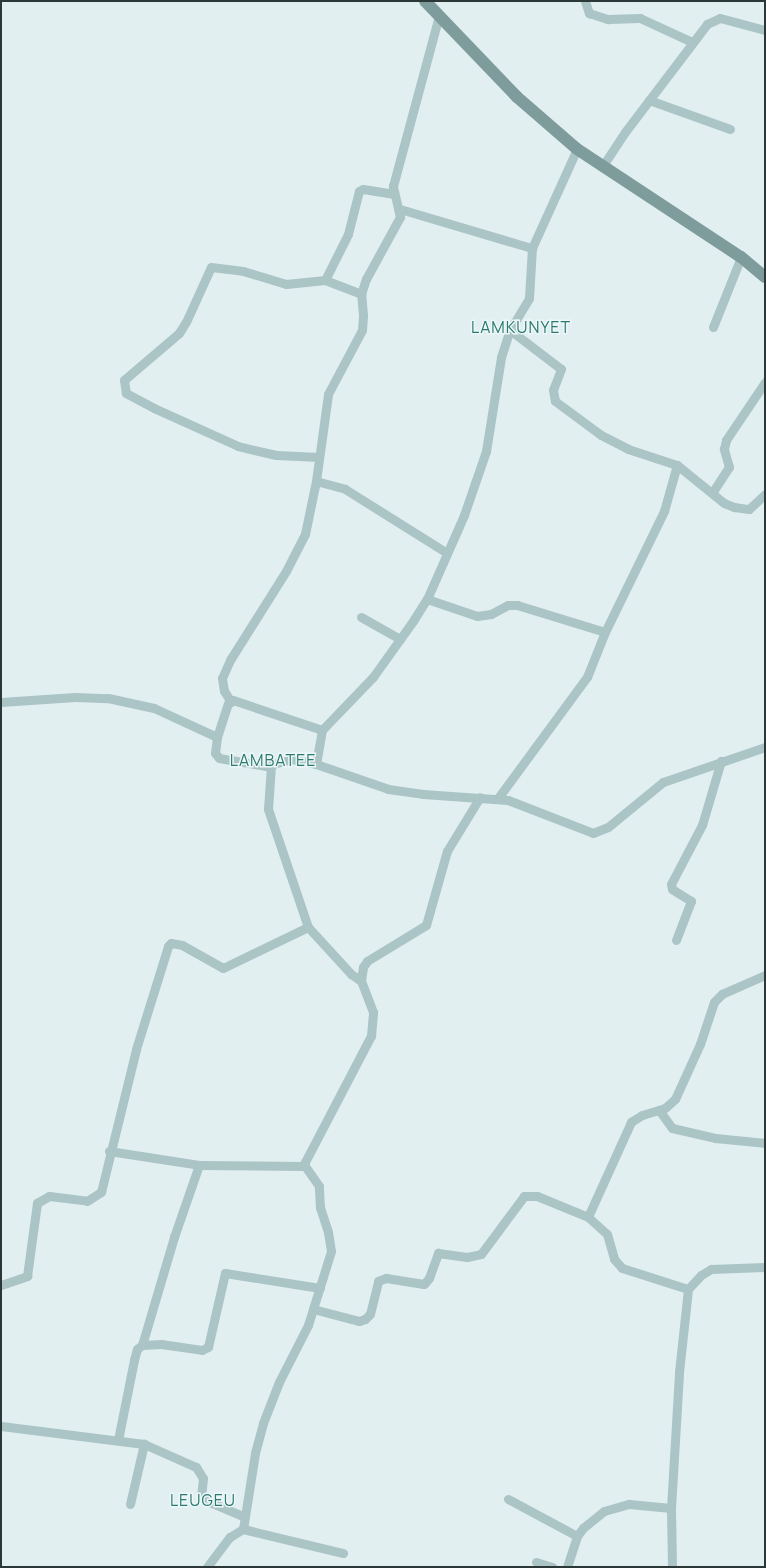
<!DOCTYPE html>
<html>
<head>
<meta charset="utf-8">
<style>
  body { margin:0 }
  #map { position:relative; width:766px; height:1568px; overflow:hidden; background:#e1eff1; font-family:Manrope,sans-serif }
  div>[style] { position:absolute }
  .street>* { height:9px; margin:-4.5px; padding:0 4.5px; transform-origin:4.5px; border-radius:4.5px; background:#abc4c6 }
  .secondary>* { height:12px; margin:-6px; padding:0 6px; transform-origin:6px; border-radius:6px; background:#7f9c9c }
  span { translate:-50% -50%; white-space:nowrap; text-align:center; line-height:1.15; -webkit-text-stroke:3px #edf7f9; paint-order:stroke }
  .quarter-label { font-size:16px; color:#2b7a6e; letter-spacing:1px }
  .frame { position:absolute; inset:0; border:2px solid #2b3837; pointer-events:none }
</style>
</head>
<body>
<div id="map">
  <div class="street">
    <div style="left:585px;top:1px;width:13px;rotate:72deg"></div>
    <div style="left:589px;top:13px;width:20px;rotate:18deg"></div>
    <div style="left:608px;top:19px;width:32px;rotate:-2deg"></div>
    <div style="left:640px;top:18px;width:57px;rotate:24.8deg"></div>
    <div style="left:649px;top:100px;width:86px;rotate:19.7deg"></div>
    <div style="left:602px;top:167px;width:42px;rotate:-56.7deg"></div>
    <div style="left:625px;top:132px;width:136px;rotate:-52.8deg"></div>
    <div style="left:707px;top:24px;width:14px;rotate:-25deg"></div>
    <div style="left:720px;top:18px;width:47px;rotate:14.9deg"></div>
    <div style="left:400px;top:209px;width:138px;rotate:16.5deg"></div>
    <div style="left:325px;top:280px;width:51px;rotate:-63.4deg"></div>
    <div style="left:348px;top:234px;width:44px;rotate:-75.7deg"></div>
    <div style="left:359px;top:191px;width:4px;rotate:-27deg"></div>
    <div style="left:363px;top:189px;width:30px;rotate:9deg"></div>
    <div style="left:713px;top:327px;width:75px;rotate:-68.2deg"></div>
    <div style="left:510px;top:330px;width:64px;rotate:37.4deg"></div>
    <div style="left:561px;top:369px;width:22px;rotate:111deg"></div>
    <div style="left:553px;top:390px;width:11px;rotate:80deg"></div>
    <div style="left:555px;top:401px;width:57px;rotate:36.5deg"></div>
    <div style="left:601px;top:435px;width:30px;rotate:27deg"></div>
    <div style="left:628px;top:449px;width:52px;rotate:18.1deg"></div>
    <div style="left:677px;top:465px;width:60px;rotate:39deg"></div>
    <div style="left:724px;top:503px;width:11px;rotate:22deg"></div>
    <div style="left:734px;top:507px;width:15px;rotate:8deg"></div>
    <div style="left:749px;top:509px;width:22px;rotate:-43deg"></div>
    <div style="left:319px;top:457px;width:43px;rotate:-177.3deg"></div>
    <div style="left:276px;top:455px;width:39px;rotate:-167deg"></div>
    <div style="left:238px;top:446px;width:92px;rotate:-155.7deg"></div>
    <div style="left:154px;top:408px;width:32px;rotate:-152deg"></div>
    <div style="left:126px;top:393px;width:13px;rotate:-99deg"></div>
    <div style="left:124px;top:380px;width:72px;rotate:-40.5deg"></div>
    <div style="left:179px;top:333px;width:13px;rotate:-58deg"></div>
    <div style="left:186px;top:322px;width:60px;rotate:-65.6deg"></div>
    <div style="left:211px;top:267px;width:32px;rotate:7deg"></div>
    <div style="left:243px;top:271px;width:45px;rotate:16.8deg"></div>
    <div style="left:286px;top:284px;width:39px;rotate:-6deg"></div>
    <div style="left:325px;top:280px;width:39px;rotate:21deg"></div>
    <div style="left:316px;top:481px;width:30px;rotate:15deg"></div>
    <div style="left:345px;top:489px;width:120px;rotate:32.1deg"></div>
    <div style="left:712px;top:493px;width:31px;rotate:-57deg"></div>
    <div style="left:729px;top:467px;width:19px;rotate:-106deg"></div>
    <div style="left:724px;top:449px;width:9px;rotate:-77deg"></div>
    <div style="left:726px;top:440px;width:70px;rotate:-56.1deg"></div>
    <div style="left:427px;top:599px;width:53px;rotate:18.8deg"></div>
    <div style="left:477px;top:616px;width:14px;rotate:-8deg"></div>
    <div style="left:491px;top:614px;width:19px;rotate:-28deg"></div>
    <div style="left:508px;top:605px;width:9px"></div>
    <div style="left:517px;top:605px;width:92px;rotate:17.1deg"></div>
    <div style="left:361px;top:617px;width:45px;rotate:29.4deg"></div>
    <div style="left:1px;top:702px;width:74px;rotate:-3.9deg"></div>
    <div style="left:75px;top:697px;width:33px;rotate:2deg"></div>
    <div style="left:108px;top:698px;width:47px;rotate:12.3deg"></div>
    <div style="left:154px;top:708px;width:69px;rotate:24.7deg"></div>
    <div style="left:217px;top:737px;width:16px;rotate:97deg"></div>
    <div style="left:215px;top:753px;width:6px;rotate:51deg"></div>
    <div style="left:219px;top:758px;width:48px;rotate:9.7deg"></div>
    <div style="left:266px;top:766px;width:27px;rotate:-15deg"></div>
    <div style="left:292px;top:759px;width:25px;rotate:12deg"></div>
    <div style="left:316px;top:764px;width:76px;rotate:19.1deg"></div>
    <div style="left:388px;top:789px;width:35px;rotate:8deg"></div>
    <div style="left:423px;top:794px;width:85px;rotate:4deg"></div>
    <div style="left:508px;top:800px;width:91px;rotate:21.2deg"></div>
    <div style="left:593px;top:833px;width:16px;rotate:-22deg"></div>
    <div style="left:608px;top:827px;width:71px;rotate:-39.3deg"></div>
    <div style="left:663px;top:782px;width:108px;rotate:-18.9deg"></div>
    <div style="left:231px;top:702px;width:13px;rotate:-122deg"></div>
    <div style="left:224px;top:691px;width:13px;rotate:-99deg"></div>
    <div style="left:222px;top:678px;width:20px;rotate:-66deg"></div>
    <div style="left:230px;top:660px;width:105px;rotate:-57.8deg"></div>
    <div style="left:286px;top:571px;width:42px;rotate:-62.8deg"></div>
    <div style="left:305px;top:534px;width:54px;rotate:-78.3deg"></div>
    <div style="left:316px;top:481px;width:88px;rotate:-82.1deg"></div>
    <div style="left:328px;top:394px;width:72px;rotate:-62deg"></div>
    <div style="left:362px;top:330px;width:15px;rotate:-86deg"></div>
    <div style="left:363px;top:315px;width:21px;rotate:-95deg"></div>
    <div style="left:361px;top:294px;width:16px;rotate:-72deg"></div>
    <div style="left:366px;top:279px;width:71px;rotate:-61.3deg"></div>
    <div style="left:400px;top:217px;width:32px;rotate:-103deg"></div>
    <div style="left:393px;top:186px;width:176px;rotate:-74.9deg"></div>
    <div style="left:217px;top:737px;width:35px;rotate:-72deg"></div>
    <div style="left:228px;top:704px;width:6px;rotate:-39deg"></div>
    <div style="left:233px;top:700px;width:94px;rotate:18.6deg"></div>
    <div style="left:316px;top:764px;width:35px;rotate:-80deg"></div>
    <div style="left:322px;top:730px;width:74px;rotate:-46.1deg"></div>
    <div style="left:373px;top:677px;width:69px;rotate:-54.5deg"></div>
    <div style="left:413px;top:621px;width:26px;rotate:-58deg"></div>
    <div style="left:427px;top:599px;width:92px;rotate:-66.2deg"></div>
    <div style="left:464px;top:515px;width:68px;rotate:-71deg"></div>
    <div style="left:486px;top:451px;width:95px;rotate:-80.9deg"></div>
    <div style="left:501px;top:357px;width:28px;rotate:-72deg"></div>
    <div style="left:510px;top:330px;width:37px;rotate:-59deg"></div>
    <div style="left:529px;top:298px;width:50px;rotate:-86.6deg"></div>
    <div style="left:532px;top:248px;width:109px;rotate:-65.6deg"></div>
    <div style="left:271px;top:766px;width:43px;rotate:94deg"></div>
    <div style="left:268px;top:809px;width:125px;rotate:71.3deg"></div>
    <div style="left:308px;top:927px;width:64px;rotate:47.5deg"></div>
    <div style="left:351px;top:974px;width:12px;rotate:35deg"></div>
    <div style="left:498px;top:798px;width:150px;rotate:-53.7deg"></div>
    <div style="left:587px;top:677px;width:48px;rotate:-68.2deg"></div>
    <div style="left:605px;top:632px;width:135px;rotate:-64deg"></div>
    <div style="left:664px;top:511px;width:48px;rotate:-74.2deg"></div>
    <div style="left:676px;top:940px;width:42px;rotate:-69deg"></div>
    <div style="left:691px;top:901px;width:22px;rotate:-148deg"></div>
    <div style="left:672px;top:889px;width:5px;rotate:-101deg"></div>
    <div style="left:671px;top:884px;width:67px;rotate:-62.3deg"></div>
    <div style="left:702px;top:825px;width:67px;rotate:-73.5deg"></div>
    <div style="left:765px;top:975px;width:47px;rotate:156.2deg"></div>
    <div style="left:722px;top:994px;width:11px;rotate:135deg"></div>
    <div style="left:714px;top:1002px;width:44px;rotate:108.4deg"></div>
    <div style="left:700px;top:1044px;width:60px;rotate:114.4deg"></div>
    <div style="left:675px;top:1099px;width:13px;rotate:138deg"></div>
    <div style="left:665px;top:1108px;width:24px;rotate:163deg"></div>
    <div style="left:642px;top:1115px;width:13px;rotate:148deg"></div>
    <div style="left:631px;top:1122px;width:104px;rotate:114.4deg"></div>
    <div style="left:588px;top:1217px;width:25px;rotate:42deg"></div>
    <div style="left:607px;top:1234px;width:26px;rotate:74deg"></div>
    <div style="left:614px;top:1259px;width:12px;rotate:48deg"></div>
    <div style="left:622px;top:1268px;width:69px;rotate:17.7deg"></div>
    <div style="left:688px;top:1289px;width:19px;rotate:-47deg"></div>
    <div style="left:701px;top:1275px;width:12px;rotate:-31deg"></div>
    <div style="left:711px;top:1269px;width:54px;rotate:-2.1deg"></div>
    <div style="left:659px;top:1110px;width:22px;rotate:54deg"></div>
    <div style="left:672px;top:1128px;width:44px;rotate:13.1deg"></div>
    <div style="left:715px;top:1138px;width:50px;rotate:5.7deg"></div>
    <div style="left:109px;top:1151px;width:91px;rotate:8.8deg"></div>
    <div style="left:199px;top:1165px;width:106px;rotate:0.5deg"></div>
    <div style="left:1px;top:1285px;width:28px;rotate:-19deg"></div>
    <div style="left:27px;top:1276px;width:74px;rotate:-82.2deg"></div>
    <div style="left:37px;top:1203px;width:14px;rotate:-30deg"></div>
    <div style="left:49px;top:1196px;width:38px;rotate:7deg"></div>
    <div style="left:87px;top:1201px;width:17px;rotate:-33deg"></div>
    <div style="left:101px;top:1192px;width:147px;rotate:-76.2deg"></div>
    <div style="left:136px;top:1049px;width:108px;rotate:-72.7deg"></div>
    <div style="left:168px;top:946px;width:4px;rotate:-45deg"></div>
    <div style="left:171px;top:943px;width:11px;rotate:10deg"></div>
    <div style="left:182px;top:945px;width:47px;rotate:29.3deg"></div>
    <div style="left:223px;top:968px;width:94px;rotate:-25.8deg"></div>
    <div style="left:313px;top:1309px;width:48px;rotate:14.6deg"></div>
    <div style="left:359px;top:1321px;width:6px;rotate:-18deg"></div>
    <div style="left:365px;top:1319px;width:7px;rotate:-45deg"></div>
    <div style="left:370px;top:1314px;width:34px;rotate:-76deg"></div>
    <div style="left:378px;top:1281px;width:9px;rotate:-21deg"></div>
    <div style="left:386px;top:1278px;width:38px;rotate:9deg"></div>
    <div style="left:424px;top:1284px;width:8px;rotate:-50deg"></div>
    <div style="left:429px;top:1278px;width:27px;rotate:-70deg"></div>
    <div style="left:438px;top:1253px;width:29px;rotate:8deg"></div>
    <div style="left:467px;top:1257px;width:14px;rotate:-12deg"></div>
    <div style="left:481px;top:1254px;width:72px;rotate:-53.4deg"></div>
    <div style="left:524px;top:1196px;width:13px"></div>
    <div style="left:537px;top:1196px;width:55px;rotate:22.4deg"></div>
    <div style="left:142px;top:1345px;width:19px;rotate:-3deg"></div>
    <div style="left:161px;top:1344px;width:41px;rotate:8.3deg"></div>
    <div style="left:202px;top:1350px;width:7px;rotate:-27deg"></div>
    <div style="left:208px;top:1347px;width:76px;rotate:-77.1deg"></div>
    <div style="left:225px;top:1273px;width:96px;rotate:9deg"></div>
    <div style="left:1px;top:1426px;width:144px;rotate:7.2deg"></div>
    <div style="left:144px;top:1444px;width:57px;rotate:23.9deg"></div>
    <div style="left:196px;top:1467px;width:13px;rotate:58deg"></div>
    <div style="left:203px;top:1478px;width:19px;rotate:96deg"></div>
    <div style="left:201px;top:1497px;width:5px;rotate:37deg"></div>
    <div style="left:205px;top:1500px;width:43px;rotate:23deg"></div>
    <div style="left:118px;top:1440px;width:82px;rotate:-78.7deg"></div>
    <div style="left:134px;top:1360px;width:11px;rotate:-75deg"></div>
    <div style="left:137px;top:1349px;width:6px;rotate:-39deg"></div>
    <div style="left:142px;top:1345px;width:113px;rotate:-73.5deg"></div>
    <div style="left:174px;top:1237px;width:76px;rotate:-70.9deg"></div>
    <div style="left:508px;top:1499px;width:78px;rotate:28.2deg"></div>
    <div style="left:130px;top:1504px;width:62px;rotate:-76.9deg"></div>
    <div style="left:243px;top:1529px;width:77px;rotate:-81deg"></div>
    <div style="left:255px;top:1453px;width:31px;rotate:-75deg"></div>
    <div style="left:263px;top:1423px;width:44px;rotate:-68.7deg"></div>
    <div style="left:279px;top:1382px;width:64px;rotate:-63deg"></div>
    <div style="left:308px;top:1325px;width:77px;rotate:-72.7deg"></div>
    <div style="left:331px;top:1251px;width:19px;rotate:-99deg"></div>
    <div style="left:328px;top:1232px;width:25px;rotate:-108deg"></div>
    <div style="left:320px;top:1208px;width:22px;rotate:-93deg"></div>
    <div style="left:319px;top:1186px;width:24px;rotate:-125deg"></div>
    <div style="left:305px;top:1166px;width:4px;rotate:-90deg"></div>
    <div style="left:305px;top:1162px;width:142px;rotate:-62.4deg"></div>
    <div style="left:371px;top:1036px;width:24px;rotate:-85deg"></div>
    <div style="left:373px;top:1012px;width:33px;rotate:-111deg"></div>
    <div style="left:361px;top:981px;width:14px;rotate:-82deg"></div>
    <div style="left:363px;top:967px;width:7px;rotate:-56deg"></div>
    <div style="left:367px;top:961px;width:69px;rotate:-31.4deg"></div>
    <div style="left:426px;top:925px;width:77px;rotate:-74.2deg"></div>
    <div style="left:447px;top:851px;width:63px;rotate:-58.6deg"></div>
    <div style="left:536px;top:1562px;width:17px;rotate:17deg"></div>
    <div style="left:207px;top:1567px;width:38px;rotate:-53deg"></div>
    <div style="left:230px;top:1537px;width:15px;rotate:-32deg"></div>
    <div style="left:243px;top:1529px;width:103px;rotate:13.5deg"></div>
    <div style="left:567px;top:1567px;width:33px;rotate:-72deg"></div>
    <div style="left:577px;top:1536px;width:10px;rotate:-53deg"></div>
    <div style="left:583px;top:1528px;width:27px;rotate:-39deg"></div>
    <div style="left:604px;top:1511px;width:26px;rotate:-16deg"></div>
    <div style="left:629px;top:1504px;width:42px;rotate:5.4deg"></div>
    <div style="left:672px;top:1567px;width:59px;rotate:-91deg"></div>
    <div style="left:671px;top:1508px;width:136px;rotate:-86.6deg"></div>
    <div style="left:679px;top:1372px;width:83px;rotate:-83.8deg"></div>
  </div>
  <div class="secondary">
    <div style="left:425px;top:1px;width:133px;rotate:46.2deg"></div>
    <div style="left:517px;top:97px;width:79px;rotate:40.9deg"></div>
    <div style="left:577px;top:149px;width:196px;rotate:33.4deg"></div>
    <div style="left:741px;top:257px;width:31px;rotate:40deg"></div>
  </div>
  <div class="quarter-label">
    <span style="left:521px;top:327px">LAMKUNYET</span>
    <span style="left:273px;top:760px">LAMBATEE</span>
    <span style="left:203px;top:1500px">LEUGEU</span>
  </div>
  <div class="frame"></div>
</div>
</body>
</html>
